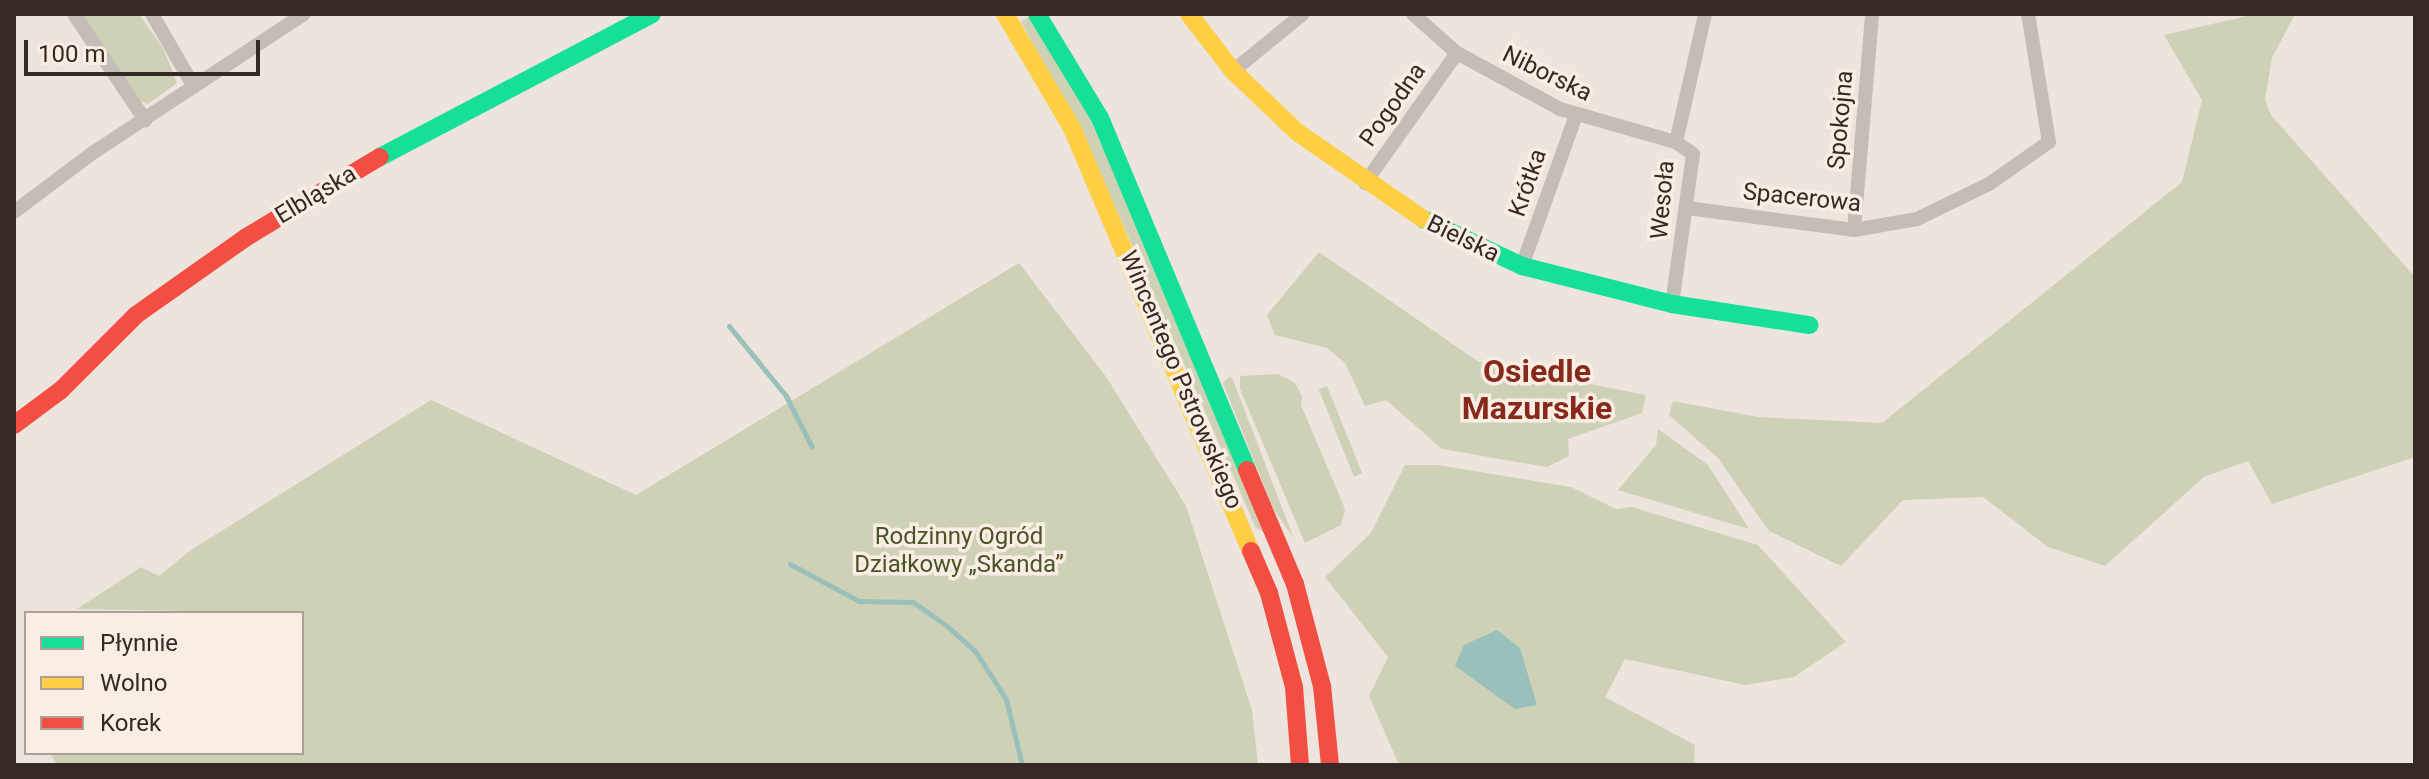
<!DOCTYPE html>
<html>
<head>
<meta charset="utf-8">
<style>
  body { margin:0 }
  #map { position:relative; width:2429px; height:779px; overflow:hidden; background:#ece4dd; font-family:Roboto,sans-serif }
  div>[style] { position:absolute }
  .green>* { inset:0; background:#cfd1b6; transform-origin:0 0 }
  .water>* { inset:0; background:#99c0bb }
  .stream>* { height:5px; margin:-2.5px; padding:0 2.5px; transform-origin:2.5px; border-radius:2.5px; background:#99c0bb }
  .street>* { height:14px; margin:-7px; padding:0 7px; transform-origin:7px; border-radius:7px; background:#c4bcb7 }
  .fast>* { height:18px; margin:-9px; padding:0 9px; transform-origin:9px; border-radius:9px; background:#16e098 }
  .slow>* { height:18px; margin:-9px; padding:0 9px; transform-origin:9px; border-radius:9px; background:#ffcf43 }
  .jam>* { height:18px; margin:-9px; padding:0 9px; transform-origin:9px; border-radius:9px; background:#f24e42 }
  span { translate:-50% -50%; white-space:nowrap; text-align:center; line-height:1.15; -webkit-text-stroke:7px #faede3; paint-order:stroke }
  .street-label { font-size:24px; color:#352925 }
  .park-label { font-size:24px; color:#495428 }
  .district-label { font-size:32px; color:#87291b; font-weight:700 }
  .frame { position:absolute; inset:0; border:16px solid #352925; pointer-events:none }
  .legend { position:absolute; left:24px; top:611px; width:280px; height:144px; box-sizing:border-box; background:#faede3; border:2px solid #ab9f97; margin:0; padding:10px 14px; list-style:none; font-size:24px; color:#352925 }
  .legend li { display:flex; align-items:center; gap:16px; height:40px }
  .legend b { width:40px; border:2px solid #ab9f97 }
  .scale { position:absolute; left:24px; top:40px; width:236px; height:36px; box-sizing:border-box; border:4px solid #352925; border-top:0; padding-left:10px; font-size:24px; line-height:28px; white-space:nowrap; color:#352925; -webkit-text-stroke:6px #faede3; paint-order:stroke }
</style>
</head>
<body>
<div id="map">
  <div class="green">
    <div style="clip-path:polygon(81px 14px,139px 14px,164px 50px,177px 83px,148px 104px,138px 100px)"></div>
    <div style="clip-path:polygon(2256px 14px,2295px 14px,2272px 58px,2265px 100px,2271px 115px,2415px 277px,2415px 457px,2272px 504px,2248px 461px,2204px 477px,2105px 566px,2048px 547px,1983px 497px,1903px 500px,1841px 566px,1769px 531px,1718px 458px,1669px 415px,1673px 401px,1758px 417px,1882px 423px,2182px 182px,2202px 100px,2164px 35px)"></div>
    <div style="clip-path:polygon(1030px 16px,1090px 119px,1120px 184px,1264px 532px,1256px 528px,1084px 136px,1021px 22px)"></div>
    <div style="clip-path:polygon(1319px 252px,1479px 362px,1646px 395px,1642px 413px,1568px 439px,1569px 456px,1547px 467px,1442px 449px,1386px 400px,1365px 406px,1345px 363px,1327px 348px,1275px 335px,1267px 315px)"></div>
    <div style="clip-path:polygon(1019px 263px,1107px 378px,1186px 506px,1252px 710px,1258px 765px,57px 765px,50px 753px,302px 753px,302px 613px,77px 609px,141px 567px,159px 576px,191px 550px,431px 400px,636px 495px)"></div>
    <div style="clip-path:polygon(1278px 374px,1295px 383px,1302px 396px,1301px 405px,1345px 509px,1341px 525px,1305px 543px,1240px 389px,1240px 376px)"></div>
    <div style="clip-path:polygon(1230px 376px,1233px 380px,1294px 539px,1273px 508px,1223px 383px)"></div>
    <div style="left:1327px;top:386px;width:94px;height:9px;rotate:68deg"></div>
    <div style="clip-path:polygon(1658px 429px,1708px 465px,1749px 529px,1618px 490px,1656px 445px)"></div>
    <div style="clip-path:polygon(1405px 465px,1438px 465px,1571px 487px,1616px 509px,1632px 507px,1758px 545px,1846px 642px,1794px 677px,1745px 685px,1625px 659px,1605px 697px,1695px 745px,1694px 765px,1399px 765px,1369px 696px,1388px 657px,1325px 577px,1371px 533px)"></div>
  </div>
  <div class="water">
    <div style="clip-path:polygon(1497px 630px,1520px 648px,1537px 705px,1515px 709px,1455px 666px,1464px 645px)"></div>
  </div>
  <div class="stream">
    <div style="left:729px;top:326px;width:90px;rotate:50.8deg"></div>
    <div style="left:786px;top:396px;width:57px;rotate:63deg"></div>
    <div style="left:790px;top:564px;width:78px;rotate:28.2deg"></div>
    <div style="left:859px;top:601px;width:54px;rotate:1.1deg"></div>
    <div style="left:913px;top:602px;width:42px;rotate:35.2deg"></div>
    <div style="left:947px;top:626px;width:38px;rotate:42deg"></div>
    <div style="left:975px;top:651px;width:57px;rotate:57.1deg"></div>
    <div style="left:1006px;top:699px;width:68px;rotate:76.4deg"></div>
  </div>
  <div class="street">
    <div style="left:74px;top:14px;width:128px;rotate:56.2deg"></div>
    <div style="left:152px;top:14px;width:84px;rotate:60.1deg"></div>
    <div style="left:1413px;top:14px;width:59px;rotate:41.6deg"></div>
    <div style="left:1457px;top:53px;width:117px;rotate:28.5deg"></div>
    <div style="left:1560px;top:109px;width:121px;rotate:15.9deg"></div>
    <div style="left:1233px;top:71px;width:90px;rotate:-39.2deg"></div>
    <div style="left:1365px;top:183px;width:159px;rotate:-54.7deg"></div>
    <div style="left:1687px;top:208px;width:168px;rotate:7.5deg"></div>
    <div style="left:1854px;top:230px;width:64px;rotate:-9.9deg"></div>
    <div style="left:1917px;top:219px;width:80px;rotate:-25.9deg"></div>
    <div style="left:1989px;top:184px;width:73px;rotate:-35deg"></div>
    <div style="left:2049px;top:142px;width:130px;rotate:-99.3deg"></div>
    <div style="left:14px;top:212px;width:100px;rotate:-36.9deg"></div>
    <div style="left:94px;top:152px;width:251px;rotate:-33.3deg"></div>
    <div style="left:1854px;top:230px;width:217px;rotate:-85.2deg"></div>
    <div style="left:1522px;top:266px;width:160px;rotate:-70.3deg"></div>
    <div style="left:1672px;top:304px;width:151px;rotate:-82deg"></div>
    <div style="left:1693px;top:154px;width:21px;rotate:-145deg"></div>
    <div style="left:1676px;top:142px;width:131px;rotate:-77.2deg"></div>
  </div>
  <div class="fast">
    <div style="left:1037px;top:14px;width:122px;rotate:58.8deg"></div>
    <div style="left:1100px;top:118px;width:381px;rotate:67.3deg"></div>
    <div style="left:380px;top:157px;width:307px;rotate:-27.7deg"></div>
    <div style="left:1423px;top:219px;width:110px;rotate:25.4deg"></div>
    <div style="left:1522px;top:266px;width:155px;rotate:14.2deg"></div>
    <div style="left:1672px;top:304px;width:139px;rotate:8.7deg"></div>
  </div>
  <div class="slow">
    <div style="left:1005px;top:14px;width:132px;rotate:59.6deg"></div>
    <div style="left:1072px;top:128px;width:459px;rotate:67.1deg"></div>
    <div style="left:1189px;top:14px;width:72px;rotate:52.3deg"></div>
    <div style="left:1233px;top:71px;width:88px;rotate:43.6deg"></div>
    <div style="left:1297px;top:132px;width:153px;rotate:34.6deg"></div>
  </div>
  <div class="jam">
    <div style="left:14px;top:425px;width:59px;rotate:-36.7deg"></div>
    <div style="left:61px;top:390px;width:106px;rotate:-45deg"></div>
    <div style="left:136px;top:315px;width:133px;rotate:-35.2deg"></div>
    <div style="left:245px;top:238px;width:157px;rotate:-31deg"></div>
    <div style="left:1247px;top:470px;width:124px;rotate:67.2deg"></div>
    <div style="left:1295px;top:584px;width:106px;rotate:75.2deg"></div>
    <div style="left:1322px;top:686px;width:79px;rotate:84.2deg"></div>
    <div style="left:1251px;top:551px;width:46px;rotate:66.8deg"></div>
    <div style="left:1269px;top:593px;width:97px;rotate:75.1deg"></div>
    <div style="left:1294px;top:687px;width:78px;rotate:85.6deg"></div>
  </div>
  <div class="street-label">
    <span style="left:1547px;top:74px;rotate:26deg">Niborska</span>
    <span style="left:1393px;top:105px;rotate:-55deg">Pogodna</span>
    <span style="left:1841px;top:120px;rotate:-85deg">Spokojna</span>
    <span style="left:1528px;top:183px;rotate:-71deg">Krótka</span>
    <span style="left:316px;top:195px;rotate:-31deg">Elbląska</span>
    <span style="left:1802px;top:198px;rotate:6deg">Spacerowa</span>
    <span style="left:1663px;top:200px;rotate:-85deg">Wesoła</span>
    <span style="left:1463px;top:239px;rotate:26deg">Bielska</span>
    <span style="left:1181px;top:380px;rotate:67deg">Wincentego Pstrowskiego</span>
  </div>
  <div class="park-label">
    <span style="left:959px;top:551px">Rodzinny Ogród<br>Działkowy „Skanda”</span>
  </div>
  <div class="district-label">
    <span style="left:1537px;top:390px">Osiedle<br>Mazurskie</span>
  </div>
  <div class="frame"></div>
  <ul class="legend">
  <li><b style="height:10px;background:#16e098"></b>Płynnie</li>
  <li><b style="height:10px;background:#ffcf43"></b>Wolno</li>
  <li><b style="height:10px;background:#f24e42"></b>Korek</li>
  </ul>
  <div class="scale">100 m</div>
</div>
</body>
</html>
